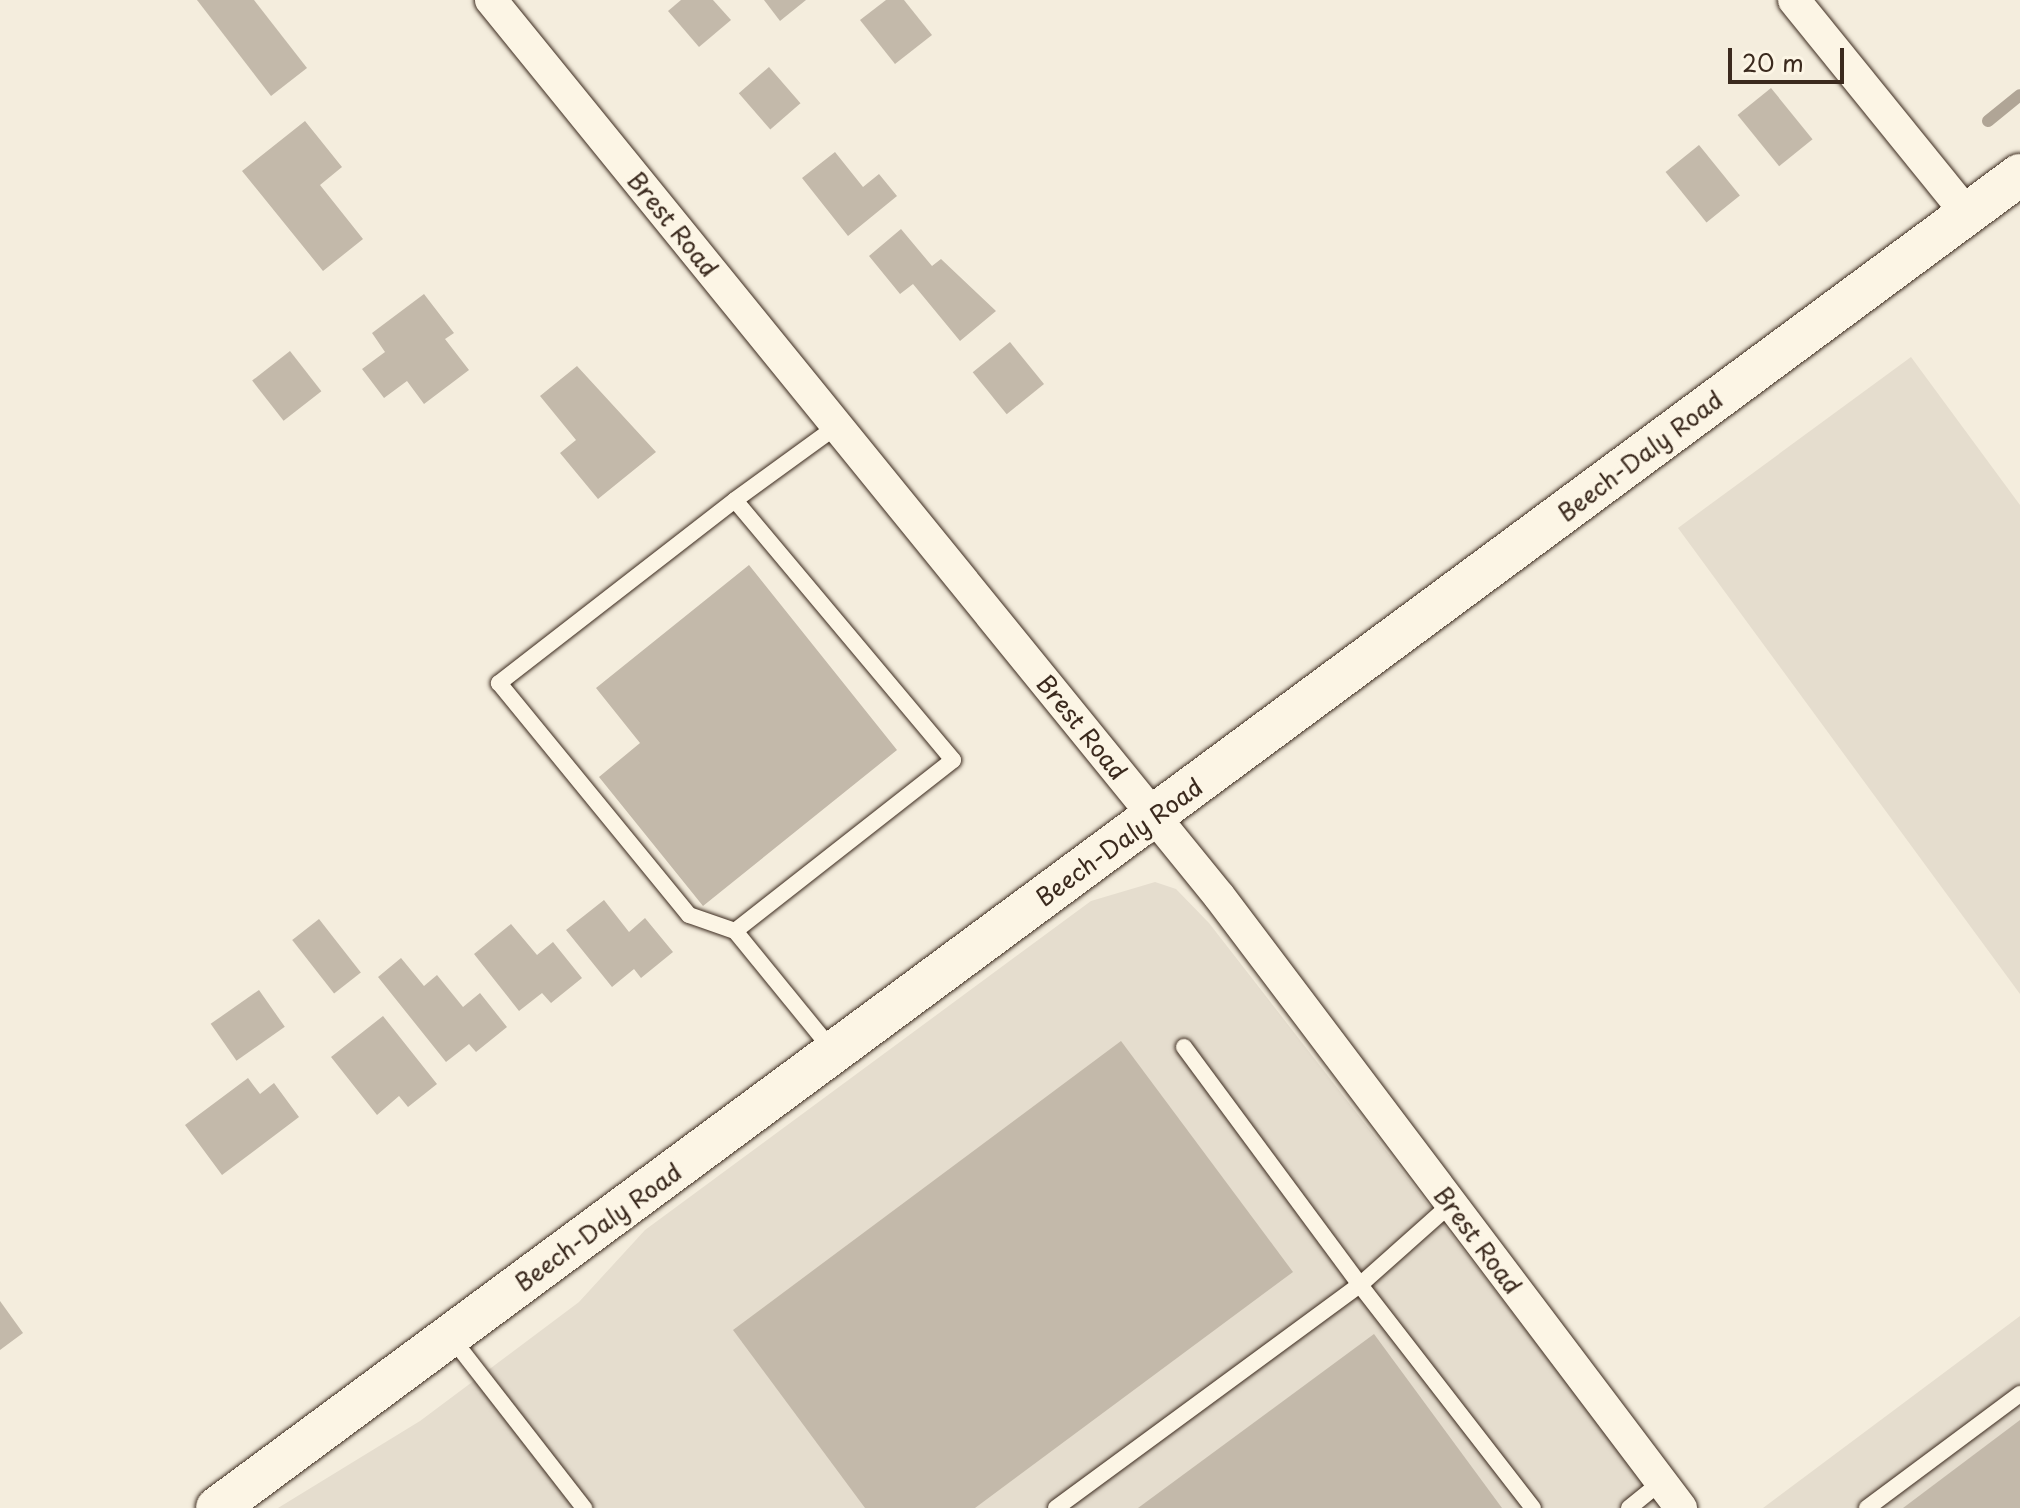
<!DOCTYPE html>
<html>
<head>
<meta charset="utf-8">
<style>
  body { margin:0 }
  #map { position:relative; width:2020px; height:1508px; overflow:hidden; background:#f4eddd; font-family:"Playpen Sans",sans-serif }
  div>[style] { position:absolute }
  .built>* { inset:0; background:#e5ddce }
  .stream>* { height:12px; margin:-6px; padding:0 6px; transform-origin:6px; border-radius:6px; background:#b0a596 }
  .building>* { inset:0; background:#c3b9aa; transform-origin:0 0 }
  .roads { filter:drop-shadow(0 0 2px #3b2a1e) drop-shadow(0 0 2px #3b2a1e) }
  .service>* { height:16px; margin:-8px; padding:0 8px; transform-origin:8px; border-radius:8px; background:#fcf5e5 }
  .minor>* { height:32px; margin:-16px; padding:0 16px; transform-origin:16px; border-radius:16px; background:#fcf5e5 }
  .tertiary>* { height:42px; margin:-21px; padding:0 21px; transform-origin:21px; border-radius:21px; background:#fcf5e5 }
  span { translate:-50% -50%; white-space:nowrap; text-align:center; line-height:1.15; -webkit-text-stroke:8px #fcf5e5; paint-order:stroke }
  .street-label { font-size:24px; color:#3b2a1e }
  .scale { position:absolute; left:1728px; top:48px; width:116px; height:36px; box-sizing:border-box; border:4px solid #3b2a1e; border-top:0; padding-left:10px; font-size:24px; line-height:28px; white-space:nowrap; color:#3b2a1e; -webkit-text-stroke:6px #fcf5e5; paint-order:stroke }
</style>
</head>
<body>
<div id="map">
  <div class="built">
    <div style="clip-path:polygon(1911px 357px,2020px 505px,2020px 994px,1678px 528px)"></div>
    <div style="clip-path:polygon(1155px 882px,1176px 889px,1209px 923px,1664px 1508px,278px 1508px,420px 1421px,579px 1302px,645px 1230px,1091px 901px)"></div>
    <div style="clip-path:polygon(2020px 1316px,2020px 1508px,1763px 1508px)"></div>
  </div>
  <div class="stream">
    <div style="left:1988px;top:121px;width:41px;rotate:-39.1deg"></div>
  </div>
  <div class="building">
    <div style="clip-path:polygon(197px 0,254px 0,307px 68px,271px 96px)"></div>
    <div style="clip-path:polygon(681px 0,713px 0,731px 20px,699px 47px,668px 11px)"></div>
    <div style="clip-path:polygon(764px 0,806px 0,780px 21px)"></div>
    <div style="clip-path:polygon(886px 0,904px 0,932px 35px,895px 64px,860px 20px)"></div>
    <div style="left:769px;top:67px;width:48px;height:40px;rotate:49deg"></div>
    <div style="left:1771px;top:88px;width:66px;height:43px;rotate:51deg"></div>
    <div style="clip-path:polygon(305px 121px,342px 167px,320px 185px,363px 239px,323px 271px,242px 171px)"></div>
    <div style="left:1699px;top:145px;width:65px;height:43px;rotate:51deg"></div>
    <div style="clip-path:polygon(835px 152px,863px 187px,879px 174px,897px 196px,848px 236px,802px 178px)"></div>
    <div style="clip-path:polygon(901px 229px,932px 266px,941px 259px,996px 311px,960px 341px,913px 284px,900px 294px,869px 256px)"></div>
    <div style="clip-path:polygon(424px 294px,454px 333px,445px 339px,469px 370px,424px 404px,407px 381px,384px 398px,362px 369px,385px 352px,372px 333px)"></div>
    <div style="left:1010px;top:342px;width:54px;height:48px;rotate:51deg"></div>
    <div style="left:290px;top:351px;width:51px;height:48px;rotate:52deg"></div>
    <div style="clip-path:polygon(577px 366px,656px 452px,598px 499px,560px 453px,576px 440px,540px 396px)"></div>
    <div style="clip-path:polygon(749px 565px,897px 750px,703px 906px,599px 777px,640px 743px,596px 688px)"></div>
    <div style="clip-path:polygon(604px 900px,629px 932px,645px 918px,673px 952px,641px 978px,634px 969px,612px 987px,566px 930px)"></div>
    <div style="left:319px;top:919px;width:68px;height:34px;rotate:52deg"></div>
    <div style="clip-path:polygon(511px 924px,537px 955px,553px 942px,582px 978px,551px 1003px,542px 993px,519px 1011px,474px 954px)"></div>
    <div style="clip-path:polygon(401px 958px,424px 986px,437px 975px,463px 1007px,480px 993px,507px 1027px,476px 1052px,469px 1044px,446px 1062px,378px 977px)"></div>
    <div style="left:259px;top:990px;width:45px;height:59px;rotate:55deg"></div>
    <div style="clip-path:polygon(383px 1016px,437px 1084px,408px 1107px,399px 1096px,377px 1115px,331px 1057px)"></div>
    <div style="clip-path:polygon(1121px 1041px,1293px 1272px,975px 1508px,865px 1508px,733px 1330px)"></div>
    <div style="clip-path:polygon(248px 1078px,260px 1094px,274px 1083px,299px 1117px,222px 1175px,185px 1125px)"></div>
    <div style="clip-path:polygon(0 1301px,23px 1333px,0 1350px)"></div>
    <div style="clip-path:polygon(1374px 1334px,1502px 1508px,1138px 1508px)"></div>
    <div style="clip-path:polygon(2020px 1420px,2020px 1508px,1903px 1508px)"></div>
  </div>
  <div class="roads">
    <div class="service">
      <div style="left:735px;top:500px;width:299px;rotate:142.2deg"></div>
      <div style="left:499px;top:683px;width:300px;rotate:50.7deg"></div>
      <div style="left:689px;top:915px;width:49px;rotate:19.2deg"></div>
      <div style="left:1184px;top:1047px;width:296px;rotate:53.5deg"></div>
      <div style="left:1360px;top:1285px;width:122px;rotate:-41.7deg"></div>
      <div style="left:833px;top:1051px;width:155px;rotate:-129.2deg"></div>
      <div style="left:735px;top:931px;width:277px;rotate:-38.1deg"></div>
      <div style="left:953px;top:760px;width:339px;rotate:-130deg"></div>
      <div style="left:735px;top:500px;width:126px;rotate:-36deg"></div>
      <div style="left:451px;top:1337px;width:217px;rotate:52.1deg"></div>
      <div style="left:1056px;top:1508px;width:377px;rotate:-36.3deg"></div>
      <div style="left:1360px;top:1285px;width:282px;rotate:52.2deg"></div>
      <div style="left:1629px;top:1508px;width:41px;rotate:-39.1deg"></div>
      <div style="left:1867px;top:1508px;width:191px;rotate:-36.7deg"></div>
    </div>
    <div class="minor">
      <div style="left:491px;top:0;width:1154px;rotate:50.91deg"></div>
      <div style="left:1219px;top:896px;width:767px;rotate:52.95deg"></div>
      <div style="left:1794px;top:0;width:275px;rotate:51deg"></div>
    </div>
    <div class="tertiary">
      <div style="left:217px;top:1508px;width:2242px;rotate:-36.48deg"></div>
    </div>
  </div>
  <div class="street-label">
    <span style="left:673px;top:224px;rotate:51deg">Brest Road</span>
    <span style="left:1640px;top:456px;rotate:-37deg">Beech-Daly Road</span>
    <span style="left:1082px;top:727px;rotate:51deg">Brest Road</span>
    <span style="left:1119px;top:842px;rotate:-36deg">Beech-Daly Road</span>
    <span style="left:598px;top:1227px;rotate:-36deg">Beech-Daly Road</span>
    <span style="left:1478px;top:1240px;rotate:53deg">Brest Road</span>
  </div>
  <div class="scale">20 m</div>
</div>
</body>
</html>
